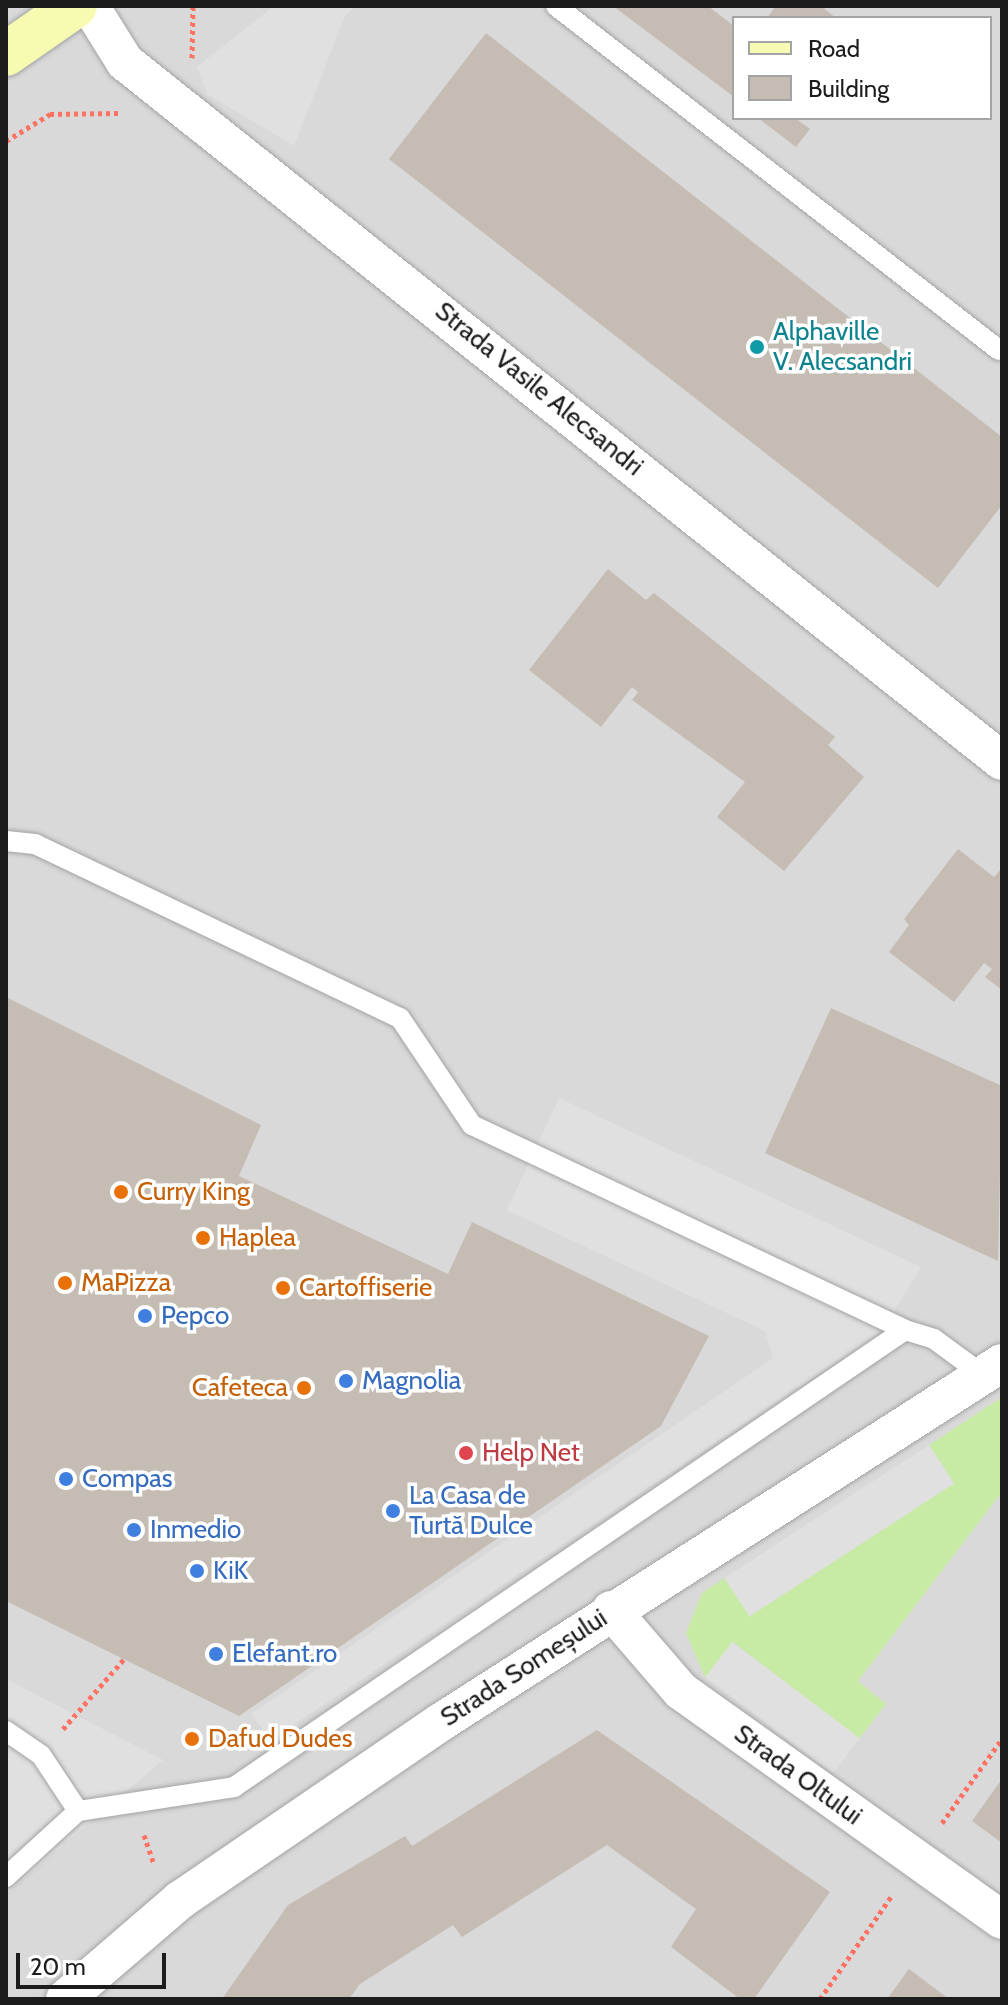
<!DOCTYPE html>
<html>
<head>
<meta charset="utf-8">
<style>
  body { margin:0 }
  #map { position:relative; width:1008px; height:2005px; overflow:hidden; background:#eee9e1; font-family:Cabin,sans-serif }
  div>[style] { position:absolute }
  .residential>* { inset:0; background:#dad9d9 }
  .grass>* { inset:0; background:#c7eaa5 }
  .parking>* { inset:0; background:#e0e0e0; transform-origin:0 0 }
  .building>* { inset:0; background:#c5bcb4 }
  .path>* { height:5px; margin-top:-2.5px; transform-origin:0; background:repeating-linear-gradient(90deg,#fd7263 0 4px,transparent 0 8px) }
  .roads { filter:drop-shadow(0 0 2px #a3a3a3) drop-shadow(0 0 2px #a3a3a3) }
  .lane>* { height:20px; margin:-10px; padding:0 10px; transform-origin:10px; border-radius:10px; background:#fff }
  .street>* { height:38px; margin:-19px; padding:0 19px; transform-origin:19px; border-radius:19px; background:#fff }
  .secondary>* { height:44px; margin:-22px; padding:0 22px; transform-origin:22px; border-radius:22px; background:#f7fbb2 }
  .dots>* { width:22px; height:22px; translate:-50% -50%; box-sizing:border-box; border:4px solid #fff; border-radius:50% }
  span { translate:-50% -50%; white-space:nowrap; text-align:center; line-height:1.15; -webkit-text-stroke:7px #fff; paint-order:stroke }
  .culture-label { font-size:26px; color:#0d838f }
  .left { translate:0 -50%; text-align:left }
  .street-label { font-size:26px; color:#1c1c1c }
  .food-label { font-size:26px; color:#c56008 }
  .right { translate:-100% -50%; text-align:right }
  .shop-label { font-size:26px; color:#366cbe }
  .health-label { font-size:26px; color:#be3a42 }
  .frame { position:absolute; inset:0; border:8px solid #1c1c1c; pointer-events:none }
  .legend { position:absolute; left:732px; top:16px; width:260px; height:104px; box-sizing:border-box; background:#fff; border:2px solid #a4a4a4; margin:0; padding:10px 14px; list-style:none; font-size:24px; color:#1c1c1c }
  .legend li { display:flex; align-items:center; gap:16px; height:40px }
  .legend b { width:40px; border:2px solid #a4a4a4 }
  .scale { position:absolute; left:16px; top:1953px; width:150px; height:36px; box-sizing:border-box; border:4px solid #1c1c1c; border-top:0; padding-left:10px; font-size:24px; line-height:28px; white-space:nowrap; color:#1c1c1c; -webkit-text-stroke:6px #fff; paint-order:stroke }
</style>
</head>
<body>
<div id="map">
  <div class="residential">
    <div style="clip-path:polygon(evenodd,6px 6px,1002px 6px,1002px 1999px,6px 1999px,6px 6px,734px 18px,990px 18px,990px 118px,734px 118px,734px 18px)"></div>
  </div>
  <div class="grass">
    <div style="clip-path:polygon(1002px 1397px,1002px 1492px,858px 1681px,886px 1704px,859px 1739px,733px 1642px,705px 1677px,686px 1633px,702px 1593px,725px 1578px,750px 1616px,954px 1483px,929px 1445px)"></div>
  </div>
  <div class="parking">
    <div style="clip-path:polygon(274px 6px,356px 6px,345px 16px,294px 146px,207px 94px,197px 67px)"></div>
    <div style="clip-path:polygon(559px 1098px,921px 1267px,882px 1331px,271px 1740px,251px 1714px,773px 1358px,765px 1331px,507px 1210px)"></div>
    <div style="left:929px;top:1445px;width:46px;height:244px;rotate:57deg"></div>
    <div style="left:732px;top:1642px;width:160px;height:44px;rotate:37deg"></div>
    <div style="clip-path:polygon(6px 1679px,163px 1760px,6px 1894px)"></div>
  </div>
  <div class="building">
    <div style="clip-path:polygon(613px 6px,708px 6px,734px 26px,734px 97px)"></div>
    <div style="clip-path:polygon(776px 6px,821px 6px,836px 18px,767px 18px)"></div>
    <div style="clip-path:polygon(486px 33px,1002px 437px,1002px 505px,938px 588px,389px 159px)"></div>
    <div style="clip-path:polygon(758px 118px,795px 118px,810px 129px,796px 147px)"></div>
    <div style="clip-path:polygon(608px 569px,646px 600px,654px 593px,835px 737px,828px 745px,864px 777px,784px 871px,717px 817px,745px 782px,632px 700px,638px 692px,632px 687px,601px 727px,529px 670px)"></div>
    <div style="clip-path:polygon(958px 849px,994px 877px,1002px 868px,1002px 990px,985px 977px,992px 969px,984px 963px,954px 1002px,889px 952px,909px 925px,904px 919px)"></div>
    <div style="clip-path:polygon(6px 997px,261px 1125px,239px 1176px,448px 1274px,472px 1222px,709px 1336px,661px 1426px,239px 1716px,6px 1601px)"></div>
    <div style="clip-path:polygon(831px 1008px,1002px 1086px,998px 1261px,765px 1153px)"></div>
    <div style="clip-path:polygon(597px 1730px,830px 1892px,754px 1999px,740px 1999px,671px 1947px,696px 1909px,607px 1845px,462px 1937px,453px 1925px,360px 1984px,349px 1999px,222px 1999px,288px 1905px,405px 1836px,412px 1846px)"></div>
    <div style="clip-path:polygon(1002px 1779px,1002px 1843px,972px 1821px)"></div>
    <div style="clip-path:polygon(909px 1969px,949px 1999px,887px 1999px)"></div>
  </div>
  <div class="path">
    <div style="left:192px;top:58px;width:52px;rotate:-88.9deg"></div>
    <div style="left:6px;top:141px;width:52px;rotate:-31.5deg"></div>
    <div style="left:50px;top:114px;width:68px;rotate:-0.8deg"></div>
    <div style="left:63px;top:1729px;width:93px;rotate:-48.9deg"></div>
    <div style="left:942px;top:1823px;width:103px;rotate:-54.5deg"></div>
    <div style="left:144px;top:1835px;width:31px;rotate:71deg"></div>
    <div style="left:820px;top:1999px;width:128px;rotate:-55.2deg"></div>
  </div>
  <div class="roads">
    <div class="lane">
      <div style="left:556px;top:6px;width:561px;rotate:37.83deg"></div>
      <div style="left:6px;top:841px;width:29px;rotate:6deg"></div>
      <div style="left:35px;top:844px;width:404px;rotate:25.5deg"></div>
      <div style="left:400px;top:1018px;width:129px;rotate:56.1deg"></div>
      <div style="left:472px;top:1125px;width:479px;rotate:25.3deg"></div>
      <div style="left:6px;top:1731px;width:42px;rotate:34.4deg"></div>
      <div style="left:41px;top:1755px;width:67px;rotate:56.5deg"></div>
      <div style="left:78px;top:1811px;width:98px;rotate:137.5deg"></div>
      <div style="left:78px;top:1811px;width:158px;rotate:-8.7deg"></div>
      <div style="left:234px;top:1787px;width:812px;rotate:-34.26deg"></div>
      <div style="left:905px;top:1330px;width:30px;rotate:17deg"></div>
      <div style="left:934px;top:1339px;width:61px;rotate:36.3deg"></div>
    </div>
    <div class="street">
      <div style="left:90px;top:6px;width:66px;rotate:58deg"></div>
      <div style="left:125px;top:62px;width:1121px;rotate:38.56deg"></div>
      <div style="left:611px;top:1610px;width:107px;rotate:49.2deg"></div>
      <div style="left:681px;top:1691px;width:394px;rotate:35.5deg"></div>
      <div style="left:65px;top:1999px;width:152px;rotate:-40.7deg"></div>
      <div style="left:180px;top:1900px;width:316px;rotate:-34.3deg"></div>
      <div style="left:441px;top:1722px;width:666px;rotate:-32.62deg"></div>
    </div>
    <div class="secondary">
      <div style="left:6px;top:54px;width:84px;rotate:-34.8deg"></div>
    </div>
  </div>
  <div class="dots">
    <div style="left:757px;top:347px;background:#0f9aa8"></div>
    <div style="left:121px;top:1192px;background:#e8710a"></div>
    <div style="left:203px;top:1238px;background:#e8710a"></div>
    <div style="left:65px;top:1283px;background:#e8710a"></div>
    <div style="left:283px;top:1288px;background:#e8710a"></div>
    <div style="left:145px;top:1316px;background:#3f7fe0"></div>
    <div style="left:346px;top:1381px;background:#3f7fe0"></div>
    <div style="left:304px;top:1388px;background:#e8710a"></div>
    <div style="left:466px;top:1453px;background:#e0444e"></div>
    <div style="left:66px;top:1479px;background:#3f7fe0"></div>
    <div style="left:393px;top:1511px;background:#3f7fe0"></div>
    <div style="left:134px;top:1530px;background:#3f7fe0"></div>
    <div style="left:197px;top:1571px;background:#3f7fe0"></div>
    <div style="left:216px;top:1654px;background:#3f7fe0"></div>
    <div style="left:192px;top:1739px;background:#e8710a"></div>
  </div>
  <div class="culture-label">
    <span class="left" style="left:773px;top:347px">Alphaville<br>V. Alecsandri</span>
  </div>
  <div class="street-label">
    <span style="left:539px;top:389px;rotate:39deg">Strada Vasile Alecsandri</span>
    <span style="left:524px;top:1668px;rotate:-33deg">Strada Someșului</span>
    <span style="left:798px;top:1775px;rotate:36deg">Strada Oltului</span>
  </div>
  <div class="food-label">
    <span class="left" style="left:137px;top:1192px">Curry King</span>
    <span class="left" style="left:219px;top:1238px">Haplea</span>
    <span class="left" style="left:81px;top:1283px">MaPizza</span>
    <span class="left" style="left:299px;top:1288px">Cartoffiserie</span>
    <span class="right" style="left:288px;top:1388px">Cafeteca</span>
    <span class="left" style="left:208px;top:1739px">Dafud Dudes</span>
  </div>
  <div class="shop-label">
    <span class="left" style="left:161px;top:1316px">Pepco</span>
    <span class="left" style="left:362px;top:1381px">Magnolia</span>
    <span class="left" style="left:82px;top:1479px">Compas</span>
    <span class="left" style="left:409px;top:1511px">La Casa de<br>Turtă Dulce</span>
    <span class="left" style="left:150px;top:1530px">Inmedio</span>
    <span class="left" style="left:213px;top:1571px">KiK</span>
    <span class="left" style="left:232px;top:1654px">Elefant.ro</span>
  </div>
  <div class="health-label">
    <span class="left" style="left:482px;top:1453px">Help Net</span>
  </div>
  <div class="frame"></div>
  <ul class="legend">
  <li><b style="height:10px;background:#f7fbb2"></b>Road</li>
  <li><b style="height:22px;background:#c5bcb4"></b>Building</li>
  </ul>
  <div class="scale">20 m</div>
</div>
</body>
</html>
